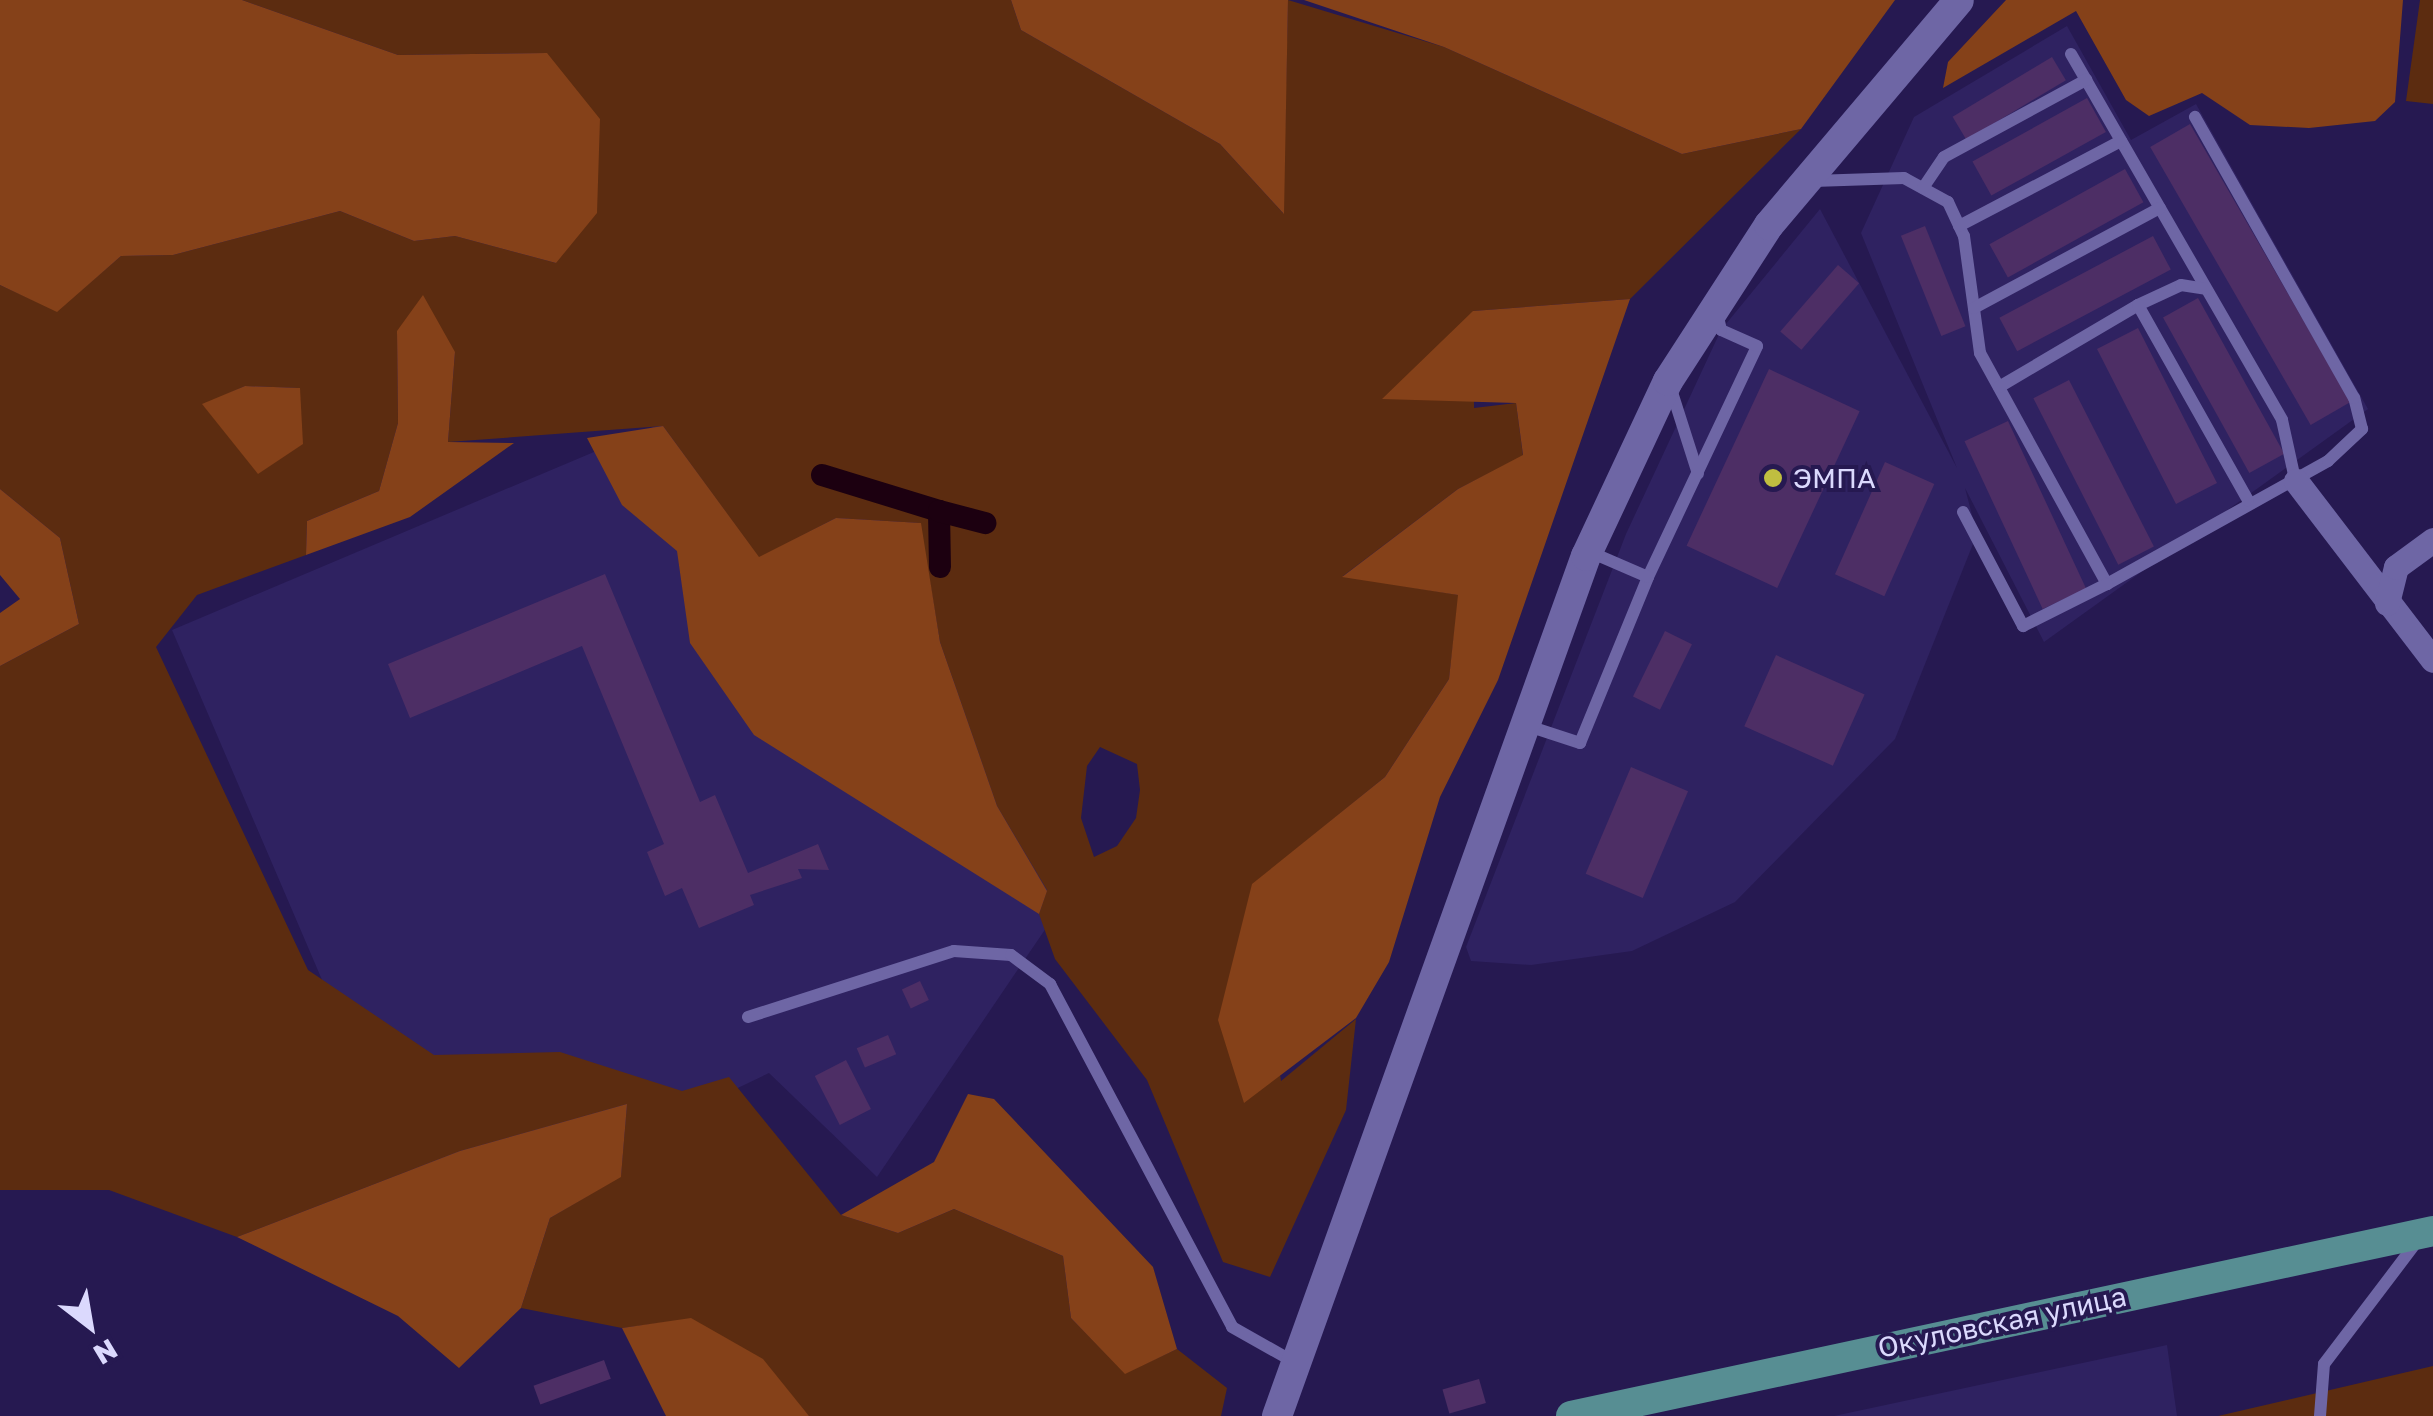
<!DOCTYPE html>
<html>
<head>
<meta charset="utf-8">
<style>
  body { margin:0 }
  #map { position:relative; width:2433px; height:1416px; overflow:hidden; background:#261951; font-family:"Golos Text",sans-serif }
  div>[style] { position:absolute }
  .built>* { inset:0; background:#2f2261 }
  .green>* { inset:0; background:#5c2c10 }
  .forest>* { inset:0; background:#854119 }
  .canal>* { height:22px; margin:-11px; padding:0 11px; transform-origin:11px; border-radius:11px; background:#1c0010 }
  .building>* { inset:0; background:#4d2e65; transform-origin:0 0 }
  .lane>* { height:12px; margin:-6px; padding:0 6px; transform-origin:6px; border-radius:6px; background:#6e66a5 }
  .street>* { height:25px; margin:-12.5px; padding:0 12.5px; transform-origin:12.5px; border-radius:12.5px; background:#6e66a5 }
  .secondary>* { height:30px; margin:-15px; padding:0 15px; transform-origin:15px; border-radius:15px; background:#6e66a5 }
  .primary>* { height:30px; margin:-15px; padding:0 15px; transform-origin:15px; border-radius:15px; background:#578e93 }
  .dots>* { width:28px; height:28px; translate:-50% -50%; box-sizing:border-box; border:5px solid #261951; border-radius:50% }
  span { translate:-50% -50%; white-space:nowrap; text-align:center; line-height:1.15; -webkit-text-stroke:8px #261951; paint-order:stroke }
  .poi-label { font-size:28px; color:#dbd9fd }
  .left { translate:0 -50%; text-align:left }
  .street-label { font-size:28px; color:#dbd9fd }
  .north { position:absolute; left:40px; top:1276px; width:100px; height:100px; -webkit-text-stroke:8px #261951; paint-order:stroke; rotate:149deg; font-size:28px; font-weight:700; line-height:40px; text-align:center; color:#dbd9fd }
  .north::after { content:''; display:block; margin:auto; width:35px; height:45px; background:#dbd9fd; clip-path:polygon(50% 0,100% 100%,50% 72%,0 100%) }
</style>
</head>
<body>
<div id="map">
  <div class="built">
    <div style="clip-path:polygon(2067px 26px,2131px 140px,2196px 104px,2368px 409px,2044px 642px,1965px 488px,1977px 534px,1895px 739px,1735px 902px,1632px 951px,1531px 965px,1471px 961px,1466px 947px,1626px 534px,1721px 330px,1820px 209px,1957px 468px,1861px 233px,1914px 117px)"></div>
    <div style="clip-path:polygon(807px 362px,1059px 909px,877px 1177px,769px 1073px,658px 1126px,404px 1171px,172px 630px)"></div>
    <div style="clip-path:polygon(2167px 1345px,2177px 1416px,1834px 1416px)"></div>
  </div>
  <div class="green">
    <div style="clip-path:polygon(evenodd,242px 0,1011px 0,1021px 30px,1220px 144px,1283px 213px,1288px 0,1444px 47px,1682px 154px,1801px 129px,1630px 299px,1473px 311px,1474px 408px,1516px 403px,1523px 456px,1458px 489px,1343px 576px,1459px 595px,1449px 679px,1385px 777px,1252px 885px,1281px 1081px,1356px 1019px,1346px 1110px,1270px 1277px,1223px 1262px,1147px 1080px,1055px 959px,1039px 914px,1047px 890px,997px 806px,940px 642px,920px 523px,836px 518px,759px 558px,663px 426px,448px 442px,455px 352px,397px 332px,398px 423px,379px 491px,307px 521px,306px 555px,197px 595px,156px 647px,308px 970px,434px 1055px,560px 1052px,682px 1091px,729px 1077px,841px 1215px,898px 1233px,954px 1209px,1063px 1256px,1071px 1318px,1125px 1373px,1177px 1349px,1227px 1388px,1221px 1416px,809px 1416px,691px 1319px,622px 1328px,521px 1308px,550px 1218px,621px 1176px,627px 1104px,460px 1151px,237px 1237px,109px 1190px,0 1190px,0 666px,79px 624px,60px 538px,0 489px,0 285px,57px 311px,121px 256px,173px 255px,340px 211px,414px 241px,455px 236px,556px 263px,547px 53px,398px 55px,242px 0,245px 386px,299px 388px,302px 444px,203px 405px,245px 386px,242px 0,1100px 747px,1137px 764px,1140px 790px,1136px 818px,1117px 846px,1094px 857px,1081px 818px,1087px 766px,1100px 747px)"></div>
    <div style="clip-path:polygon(2420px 0,2433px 0,2433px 104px,2406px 101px)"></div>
    <div style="clip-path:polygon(2433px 1366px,2433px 1416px,2218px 1416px)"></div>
  </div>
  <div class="forest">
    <div style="clip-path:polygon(0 0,242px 0,398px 55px,547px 53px,600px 119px,597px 213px,556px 263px,455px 236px,414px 241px,340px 211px,173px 255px,121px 256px,57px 312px,0 285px)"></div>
    <div style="clip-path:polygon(1011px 0,1288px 0,1284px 214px,1220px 144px,1021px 30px)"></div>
    <div style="clip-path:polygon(1304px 0,1895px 0,1801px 129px,1682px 154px,1444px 47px)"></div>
    <div style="clip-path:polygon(2006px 0,2403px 0,2395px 102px,2375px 121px,2309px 128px,2250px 125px,2202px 93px,2149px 116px,2126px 100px,2076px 11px,1943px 88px,1948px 62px)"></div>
    <div style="clip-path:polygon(423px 295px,455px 352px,448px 442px,514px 443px,410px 517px,306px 555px,307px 521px,379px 491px,398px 423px,397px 331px)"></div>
    <div style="clip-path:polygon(1630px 299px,1498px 680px,1440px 797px,1389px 962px,1356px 1018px,1244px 1103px,1218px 1020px,1252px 884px,1385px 777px,1449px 679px,1458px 595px,1342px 577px,1458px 489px,1523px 455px,1516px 403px,1382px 399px,1473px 311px)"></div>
    <div style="clip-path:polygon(245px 386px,300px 388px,303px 444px,258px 474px,202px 404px)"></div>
    <div style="clip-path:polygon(663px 426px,759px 557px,836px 518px,921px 523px,940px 642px,997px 806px,1047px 891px,1039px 914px,754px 735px,690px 643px,677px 551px,622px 505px,587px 438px)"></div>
    <div style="clip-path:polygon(0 489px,60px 538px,79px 624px,0 666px,0 613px,20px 599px,0 575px)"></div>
    <div style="clip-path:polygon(968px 1094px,994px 1099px,1153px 1267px,1177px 1349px,1125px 1374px,1071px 1318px,1063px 1256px,954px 1209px,898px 1233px,841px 1215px,934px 1162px)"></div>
    <div style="clip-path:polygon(627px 1104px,621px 1177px,550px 1218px,521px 1308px,459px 1368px,398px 1316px,237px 1237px,460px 1151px)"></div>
    <div style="clip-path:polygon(691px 1318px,763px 1359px,809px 1416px,666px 1416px,622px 1328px)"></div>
  </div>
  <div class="canal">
    <div style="left:822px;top:475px;width:122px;rotate:17.1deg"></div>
    <div style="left:939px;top:511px;width:56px;rotate:89deg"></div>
    <div style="left:939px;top:511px;width:48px;rotate:14.6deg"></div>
  </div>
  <div class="building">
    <div style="left:2052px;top:57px;width:27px;height:116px;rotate:59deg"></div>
    <div style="left:2087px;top:98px;width:39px;height:131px;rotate:61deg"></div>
    <div style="left:2190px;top:124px;width:321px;height:46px;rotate:60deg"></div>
    <div style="left:2125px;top:169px;width:38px;height:155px;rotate:61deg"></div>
    <div style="left:1925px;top:226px;width:108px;height:26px;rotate:68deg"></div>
    <div style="left:2153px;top:236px;width:38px;height:174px;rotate:62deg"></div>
    <div style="left:1838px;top:265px;width:28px;height:88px;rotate:41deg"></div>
    <div style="left:2198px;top:298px;width:178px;height:40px;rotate:61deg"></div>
    <div style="left:2138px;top:328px;width:174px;height:46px;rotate:63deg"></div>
    <div style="left:1769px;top:369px;width:100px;height:195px;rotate:25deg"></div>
    <div style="left:2069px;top:380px;width:187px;height:40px;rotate:63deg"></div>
    <div style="left:2008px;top:421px;width:185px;height:48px;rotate:65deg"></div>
    <div style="left:1885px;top:462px;width:54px;height:123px;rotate:24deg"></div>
    <div style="clip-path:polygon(605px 574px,700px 802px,715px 795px,748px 873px,818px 844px,829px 870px,798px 869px,802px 878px,750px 895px,754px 905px,699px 928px,682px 888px,665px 896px,647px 852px,664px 844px,582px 646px,410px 718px,388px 664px)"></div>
    <div style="left:1665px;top:631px;width:30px;height:73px;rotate:26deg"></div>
    <div style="left:1776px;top:655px;width:97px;height:78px;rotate:24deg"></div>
    <div style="left:1631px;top:767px;width:62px;height:116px;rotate:23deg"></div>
    <div style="left:920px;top:981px;width:21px;height:20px;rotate:65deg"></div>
    <div style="left:888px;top:1035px;width:21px;height:34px;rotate:67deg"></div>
    <div style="left:846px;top:1060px;width:55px;height:35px;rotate:63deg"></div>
    <div style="left:604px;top:1360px;width:20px;height:75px;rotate:70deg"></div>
    <div style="left:1479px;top:1379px;width:25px;height:38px;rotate:74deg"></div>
  </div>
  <div class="lane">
    <div style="left:2071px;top:54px;width:422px;rotate:60deg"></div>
    <div style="left:2282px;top:420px;width:60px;rotate:77.6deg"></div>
    <div style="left:1813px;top:181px;width:91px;rotate:-1.9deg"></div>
    <div style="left:1904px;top:178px;width:50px;rotate:28.6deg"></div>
    <div style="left:1948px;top:202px;width:38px;rotate:65deg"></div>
    <div style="left:1964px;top:236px;width:118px;rotate:82.2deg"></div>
    <div style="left:1980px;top:353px;width:264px;rotate:61.2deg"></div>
    <div style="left:2107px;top:584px;width:253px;rotate:-29.1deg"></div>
    <div style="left:2328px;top:461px;width:47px;rotate:-43.3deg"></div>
    <div style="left:2362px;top:429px;width:32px;rotate:-104deg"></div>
    <div style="left:2354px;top:398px;width:323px;rotate:-119.5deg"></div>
    <div style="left:1923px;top:188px;width:37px;rotate:-56deg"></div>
    <div style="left:1944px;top:157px;width:162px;rotate:-28.5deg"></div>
    <div style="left:1959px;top:226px;width:183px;rotate:-27.7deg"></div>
    <div style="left:2138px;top:305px;width:47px;rotate:-24.9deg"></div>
    <div style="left:2181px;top:285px;width:25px;rotate:9deg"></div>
    <div style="left:1974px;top:308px;width:211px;rotate:-28.3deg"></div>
    <div style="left:1670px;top:386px;width:92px;rotate:72.3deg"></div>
    <div style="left:1999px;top:387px;width:161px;rotate:-30.5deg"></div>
    <div style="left:2138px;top:305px;width:224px;rotate:60.6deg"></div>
    <div style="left:1963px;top:512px;width:129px;rotate:62.2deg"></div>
    <div style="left:2023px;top:626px;width:94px;rotate:-26.6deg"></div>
    <div style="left:1648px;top:577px;width:255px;rotate:-64.7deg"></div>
    <div style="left:1757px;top:346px;width:39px;rotate:-156deg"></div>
    <div style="left:1721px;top:330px;width:18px;rotate:-103deg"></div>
    <div style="left:1525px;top:725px;width:58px;rotate:18.1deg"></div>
    <div style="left:1580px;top:743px;width:179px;rotate:-67.7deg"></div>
    <div style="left:1648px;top:577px;width:63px;rotate:-156.7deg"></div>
    <div style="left:748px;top:1017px;width:216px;rotate:-17.8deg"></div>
    <div style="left:954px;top:951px;width:57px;rotate:4deg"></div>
    <div style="left:1011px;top:955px;width:49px;rotate:36.6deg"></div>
    <div style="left:1050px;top:984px;width:388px;rotate:62deg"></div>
    <div style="left:1232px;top:1327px;width:71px;rotate:29.4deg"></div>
    <div style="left:2320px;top:1416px;width:52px;rotate:-85.6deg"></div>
    <div style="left:2324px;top:1364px;width:156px;rotate:-52.8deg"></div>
  </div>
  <div class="street">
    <div style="left:2296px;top:481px;width:225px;rotate:52.6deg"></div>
    <div style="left:2387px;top:603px;width:37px;rotate:-76deg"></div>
    <div style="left:2396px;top:567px;width:46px;rotate:-36.1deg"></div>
  </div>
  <div class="secondary">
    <div style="left:1277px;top:1416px;width:914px;rotate:-70.24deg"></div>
    <div style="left:1586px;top:556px;width:193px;rotate:-64.9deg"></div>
    <div style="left:1668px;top:381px;width:186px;rotate:-57.1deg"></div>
    <div style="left:1769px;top:225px;width:294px;rotate:-49.8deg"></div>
  </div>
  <div class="primary">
    <div style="left:1571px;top:1416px;width:882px;rotate:-12.11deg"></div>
  </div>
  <div class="dots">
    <div style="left:1773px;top:478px;background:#c0be40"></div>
  </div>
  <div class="poi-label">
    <span class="left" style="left:1793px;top:478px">ЭМПА</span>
  </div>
  <div class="street-label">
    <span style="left:2002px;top:1322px;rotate:-12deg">Окуловская улица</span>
  </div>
  <div class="north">N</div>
</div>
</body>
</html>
